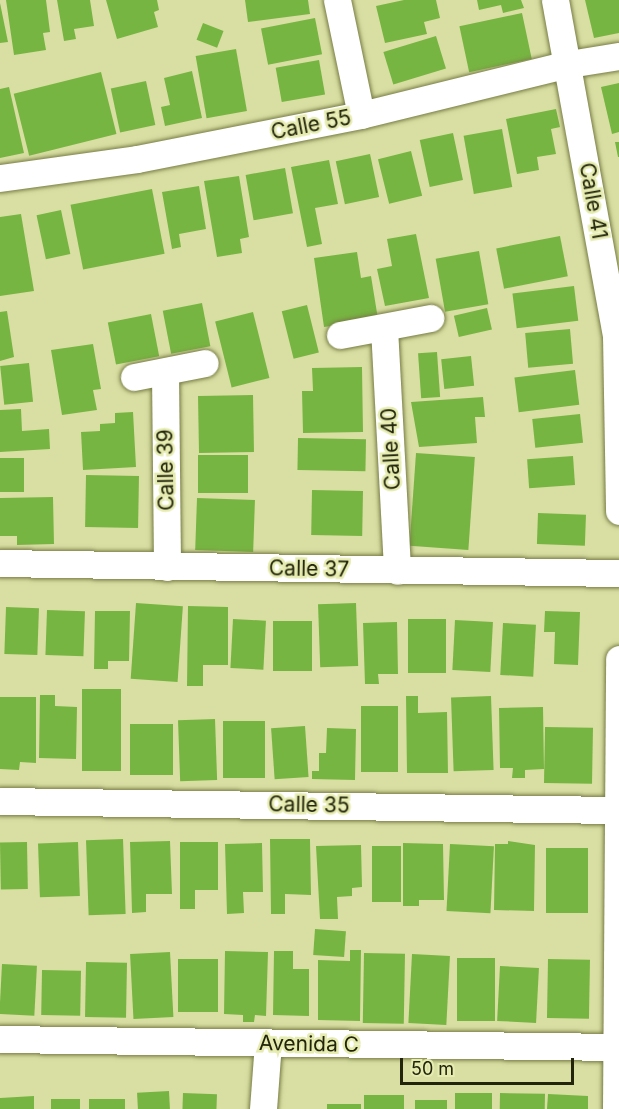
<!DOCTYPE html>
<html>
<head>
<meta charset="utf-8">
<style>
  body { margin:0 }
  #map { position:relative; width:619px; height:1109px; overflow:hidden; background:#d9dfa3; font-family:Inter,sans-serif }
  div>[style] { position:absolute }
  .building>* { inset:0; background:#77b542; transform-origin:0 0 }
  .roads { filter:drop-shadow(0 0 2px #787d44) drop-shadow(0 0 2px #787d44) }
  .minor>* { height:27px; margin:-13.5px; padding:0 13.5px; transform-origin:13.5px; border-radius:13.5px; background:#fff }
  span { translate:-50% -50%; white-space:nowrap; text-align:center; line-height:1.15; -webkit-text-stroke:5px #e6ecb0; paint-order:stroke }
  .street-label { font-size:21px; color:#22240c }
  .scale { position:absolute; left:400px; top:1058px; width:174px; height:27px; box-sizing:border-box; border:3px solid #22240c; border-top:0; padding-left:8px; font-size:18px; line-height:21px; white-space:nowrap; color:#22240c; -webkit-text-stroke:4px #e6ecb0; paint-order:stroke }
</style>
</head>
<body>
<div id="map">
  <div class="building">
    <div style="clip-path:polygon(6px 0,46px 0,50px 32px,43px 33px,46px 50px,14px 55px)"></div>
    <div style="clip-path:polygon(57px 0,90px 0,94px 26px,74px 29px,76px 39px,64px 41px)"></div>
    <div style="clip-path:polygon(106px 0,157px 0,159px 10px,154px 12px,158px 27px,117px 39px)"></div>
    <div style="clip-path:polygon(245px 0,308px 0,310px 14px,248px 22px)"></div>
    <div style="clip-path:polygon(404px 0,436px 0,440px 18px,424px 22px,427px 34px,385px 43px,376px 6px)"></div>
    <div style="clip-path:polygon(477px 0,521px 0,524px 8px,503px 13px,501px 5px,479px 10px)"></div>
    <div style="clip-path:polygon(585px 0,619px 0,619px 33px,594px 38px)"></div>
    <div style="clip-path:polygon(0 3px,8px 42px,0 43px)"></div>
    <div style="left:522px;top:13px;width:47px;height:64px;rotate:78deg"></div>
    <div style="left:315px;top:18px;width:37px;height:55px;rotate:79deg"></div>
    <div style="left:203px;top:23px;width:22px;height:18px;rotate:21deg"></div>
    <div style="left:436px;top:36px;width:34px;height:55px;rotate:73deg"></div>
    <div style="left:236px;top:49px;width:63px;height:41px;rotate:80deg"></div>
    <div style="left:319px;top:60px;width:35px;height:44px;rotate:80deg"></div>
    <div style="clip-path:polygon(192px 71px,202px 118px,165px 126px,161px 107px,170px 105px,164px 78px)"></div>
    <div style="left:101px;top:72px;width:64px;height:90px;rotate:76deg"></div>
    <div style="left:146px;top:81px;width:45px;height:36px;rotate:78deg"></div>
    <div style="clip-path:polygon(619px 83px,619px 132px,612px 134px,601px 87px)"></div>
    <div style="clip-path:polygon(9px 87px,24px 153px,0 158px,0 89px)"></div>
    <div style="clip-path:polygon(556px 109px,560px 127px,551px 129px,556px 154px,537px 157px,539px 170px,517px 174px,506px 119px)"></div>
    <div style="left:502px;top:129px;width:59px;height:39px;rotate:80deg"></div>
    <div style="left:453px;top:133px;width:48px;height:34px;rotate:78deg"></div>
    <div style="clip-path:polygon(615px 142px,619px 142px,619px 157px,618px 157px)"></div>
    <div style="left:411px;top:151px;width:46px;height:34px;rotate:76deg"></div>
    <div style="left:370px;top:154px;width:44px;height:35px;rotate:78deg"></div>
    <div style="clip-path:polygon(329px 160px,338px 204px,315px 208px,322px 244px,307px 247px,291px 167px)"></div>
    <div style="left:285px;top:168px;width:46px;height:40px;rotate:80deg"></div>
    <div style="clip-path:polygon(239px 176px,249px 237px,240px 239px,242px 253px,217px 257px,204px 181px)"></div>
    <div style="clip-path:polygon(199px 186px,206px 229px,179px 234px,181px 247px,172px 249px,162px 192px)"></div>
    <div style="left:152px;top:189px;width:66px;height:83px;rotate:79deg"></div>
    <div style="left:61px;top:210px;width:45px;height:25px;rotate:78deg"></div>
    <div style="clip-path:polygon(21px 214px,34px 291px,0 296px,0 217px)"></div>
    <div style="clip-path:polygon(416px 234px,429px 298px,385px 306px,377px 269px,392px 266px,387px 239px)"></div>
    <div style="left:560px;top:236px;width:41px;height:65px;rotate:79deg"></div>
    <div style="left:479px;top:251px;width:54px;height:44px;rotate:80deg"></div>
    <div style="clip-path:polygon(357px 252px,361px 278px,371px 276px,378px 319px,324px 327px,314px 258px)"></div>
    <div style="left:574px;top:286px;width:35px;height:62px;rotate:83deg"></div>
    <div style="left:202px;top:303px;width:44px;height:40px;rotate:79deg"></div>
    <div style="left:307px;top:305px;width:49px;height:26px;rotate:76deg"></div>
    <div style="left:487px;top:308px;width:22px;height:34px;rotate:77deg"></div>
    <div style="clip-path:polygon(7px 311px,14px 357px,0 361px,0 312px)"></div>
    <div style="left:253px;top:312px;width:68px;height:39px;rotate:76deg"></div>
    <div style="left:151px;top:314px;width:43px;height:44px;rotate:79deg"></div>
    <div style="left:570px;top:329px;width:35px;height:45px;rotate:85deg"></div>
    <div style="clip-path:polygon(93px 344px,101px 389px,93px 390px,97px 410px,62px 415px,51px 350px)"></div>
    <div style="left:437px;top:352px;width:45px;height:19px;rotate:86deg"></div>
    <div style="left:471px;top:356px;width:30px;height:30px;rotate:84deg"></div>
    <div style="left:29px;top:363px;width:39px;height:29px;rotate:84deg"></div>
    <div style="clip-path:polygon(362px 367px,363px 432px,303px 433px,302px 391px,313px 391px,312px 368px)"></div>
    <div style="left:575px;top:370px;width:35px;height:61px;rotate:83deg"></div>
    <div style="left:253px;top:395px;width:57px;height:55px;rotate:89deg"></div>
    <div style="clip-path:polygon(483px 397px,485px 417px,475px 417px,477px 443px,419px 447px,411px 402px)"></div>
    <div style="clip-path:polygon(21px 409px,22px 431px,49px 429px,50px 449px,0 452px,0 410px)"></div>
    <div style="clip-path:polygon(133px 412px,136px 467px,83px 470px,81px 432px,100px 431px,100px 424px,115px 423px,115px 413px)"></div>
    <div style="left:580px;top:414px;width:29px;height:48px;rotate:84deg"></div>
    <div style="left:298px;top:438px;width:68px;height:32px;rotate:1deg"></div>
    <div style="left:416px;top:453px;width:59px;height:93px;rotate:4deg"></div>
    <div style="left:198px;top:455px;width:50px;height:38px"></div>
    <div style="left:573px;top:456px;width:29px;height:46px;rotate:86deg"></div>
    <div style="left:0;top:458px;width:24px;height:34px"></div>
    <div style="left:86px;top:475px;width:53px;height:52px;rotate:1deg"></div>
    <div style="left:312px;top:490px;width:51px;height:45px;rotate:1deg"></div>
    <div style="clip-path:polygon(53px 497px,54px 544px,17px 545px,17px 536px,0 536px,0 498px)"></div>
    <div style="left:197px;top:498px;width:58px;height:52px;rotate:2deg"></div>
    <div style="left:538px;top:513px;width:48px;height:31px;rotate:2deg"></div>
    <div style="left:136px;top:603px;width:47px;height:76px;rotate:4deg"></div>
    <div style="left:356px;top:603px;width:63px;height:38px;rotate:88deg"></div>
    <div style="clip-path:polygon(188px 606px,228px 607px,228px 665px,203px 665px,203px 686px,187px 686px)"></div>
    <div style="left:6px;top:607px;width:33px;height:47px;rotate:2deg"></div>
    <div style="left:47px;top:610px;width:38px;height:45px;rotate:2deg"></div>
    <div style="clip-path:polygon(95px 611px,130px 611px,129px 661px,108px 661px,108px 669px,94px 669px)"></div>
    <div style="clip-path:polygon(545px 611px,580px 612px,578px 665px,554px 664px,555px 632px,544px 632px)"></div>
    <div style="left:233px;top:619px;width:33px;height:49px;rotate:3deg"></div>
    <div style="left:408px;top:619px;width:38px;height:54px"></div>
    <div style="left:455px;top:620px;width:38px;height:50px;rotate:3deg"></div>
    <div style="left:312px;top:621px;width:50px;height:39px;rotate:90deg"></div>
    <div style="clip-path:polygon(397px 622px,398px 674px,378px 674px,379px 684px,365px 684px,363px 623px)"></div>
    <div style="left:503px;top:623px;width:33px;height:52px;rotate:3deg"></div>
    <div style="left:82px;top:689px;width:39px;height:82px"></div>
    <div style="clip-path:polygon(40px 695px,55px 695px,55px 706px,77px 707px,76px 759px,39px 758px)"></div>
    <div style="clip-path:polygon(406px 696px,418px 696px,418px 713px,447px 712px,448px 773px,407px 773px)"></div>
    <div style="left:491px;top:696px;width:74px;height:40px;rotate:88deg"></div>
    <div style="clip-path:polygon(0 697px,36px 697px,36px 763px,20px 762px,19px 770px,0 769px)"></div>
    <div style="left:361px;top:706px;width:37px;height:66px"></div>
    <div style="clip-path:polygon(543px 707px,544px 769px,525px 770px,525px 778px,512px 778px,513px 768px,500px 768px,499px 708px)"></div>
    <div style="left:215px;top:719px;width:61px;height:37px;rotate:88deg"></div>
    <div style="left:265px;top:721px;width:57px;height:42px;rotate:90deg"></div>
    <div style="left:130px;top:724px;width:43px;height:51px"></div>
    <div style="left:305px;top:726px;width:51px;height:34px;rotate:86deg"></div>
    <div style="left:545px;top:727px;width:48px;height:56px;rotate:1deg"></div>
    <div style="clip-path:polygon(327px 728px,356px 729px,355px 780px,312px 779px,312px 771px,319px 771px,319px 753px,326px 753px)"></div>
    <div style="left:123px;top:839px;width:75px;height:37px;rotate:88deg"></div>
    <div style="clip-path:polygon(270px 839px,310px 839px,311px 895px,285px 894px,285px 914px,271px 914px)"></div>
    <div style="clip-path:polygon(170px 841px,172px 894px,146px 894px,146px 912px,132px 913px,130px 842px)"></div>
    <div style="clip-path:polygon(508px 841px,535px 845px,534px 911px,494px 910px,495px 844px,508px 844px)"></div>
    <div style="left:27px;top:842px;width:47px;height:27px;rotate:89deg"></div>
    <div style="left:78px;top:842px;width:54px;height:40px;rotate:88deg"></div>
    <div style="clip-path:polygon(180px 842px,218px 842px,218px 890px,195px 890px,195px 909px,180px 909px)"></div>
    <div style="clip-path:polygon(262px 843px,263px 892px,243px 892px,244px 913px,227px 914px,225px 844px)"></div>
    <div style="clip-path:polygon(403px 843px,443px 844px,444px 900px,419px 900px,419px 906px,403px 906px)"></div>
    <div style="left:450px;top:844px;width:44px;height:67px;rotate:3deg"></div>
    <div style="clip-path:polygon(361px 845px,362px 887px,352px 888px,352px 896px,337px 897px,338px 919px,320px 919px,316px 846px)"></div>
    <div style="left:372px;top:846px;width:29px;height:56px"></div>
    <div style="left:546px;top:848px;width:42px;height:65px"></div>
    <div style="left:315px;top:929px;width:31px;height:26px;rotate:4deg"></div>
    <div style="clip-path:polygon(350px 950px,361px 950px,360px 1021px,318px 1020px,318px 960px,350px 961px)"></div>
    <div style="clip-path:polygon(225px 951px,268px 952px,266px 1016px,255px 1015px,254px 1022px,243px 1022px,243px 1015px,224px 1014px)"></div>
    <div style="clip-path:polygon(274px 951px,293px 951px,293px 969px,309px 969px,309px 1016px,273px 1015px)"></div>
    <div style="left:170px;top:952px;width:65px;height:40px;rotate:87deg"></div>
    <div style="left:364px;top:953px;width:41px;height:70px;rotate:1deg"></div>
    <div style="left:412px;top:954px;width:38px;height:69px;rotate:3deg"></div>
    <div style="left:457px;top:958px;width:38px;height:63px"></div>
    <div style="left:178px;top:959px;width:40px;height:53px"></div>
    <div style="left:548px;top:959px;width:42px;height:59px;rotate:1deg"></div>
    <div style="left:86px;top:962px;width:41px;height:55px;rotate:1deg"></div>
    <div style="left:2px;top:964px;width:35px;height:50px;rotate:3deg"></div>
    <div style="left:500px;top:966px;width:39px;height:55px;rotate:3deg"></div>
    <div style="left:42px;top:970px;width:39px;height:45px;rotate:1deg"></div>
    <div style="left:169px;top:1091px;width:18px;height:32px;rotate:87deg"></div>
    <div style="left:183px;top:1093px;width:34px;height:16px;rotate:2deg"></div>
    <div style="left:455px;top:1093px;width:37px;height:16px"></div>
    <div style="left:500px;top:1093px;width:45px;height:16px;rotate:1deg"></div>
    <div style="clip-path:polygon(548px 1094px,588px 1096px,588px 1109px,547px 1109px)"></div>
    <div style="left:364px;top:1095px;width:40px;height:14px"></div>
    <div style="clip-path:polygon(34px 1096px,34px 1109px,0 1109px,0 1098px)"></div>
    <div style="left:51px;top:1099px;width:29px;height:10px"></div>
    <div style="left:89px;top:1099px;width:36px;height:10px"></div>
    <div style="left:415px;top:1100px;width:32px;height:9px"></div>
    <div style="left:327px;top:1104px;width:34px;height:5px"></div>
  </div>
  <div class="roads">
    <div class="minor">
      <div style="left:337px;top:0;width:117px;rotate:78.2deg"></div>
      <div style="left:555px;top:0;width:341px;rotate:79.7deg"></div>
      <div style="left:616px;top:335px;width:176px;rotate:89deg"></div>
      <div style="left:0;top:178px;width:138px;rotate:-7.9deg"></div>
      <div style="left:137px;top:159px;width:228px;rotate:-11.1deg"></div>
      <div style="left:361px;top:115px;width:214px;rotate:-13.8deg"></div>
      <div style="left:569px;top:64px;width:51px;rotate:-9.1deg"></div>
      <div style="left:384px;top:328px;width:243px;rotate:86.9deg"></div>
      <div style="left:340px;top:335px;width:92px;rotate:-10.7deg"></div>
      <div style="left:165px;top:373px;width:194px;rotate:89.4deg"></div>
      <div style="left:134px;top:377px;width:72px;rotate:-11.2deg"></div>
      <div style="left:0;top:563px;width:619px;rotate:0.93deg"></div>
      <div style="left:0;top:801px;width:617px;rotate:0.84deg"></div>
      <div style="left:0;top:1039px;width:619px;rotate:0.74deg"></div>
      <div style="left:263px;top:1109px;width:66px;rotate:-85.7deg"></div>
      <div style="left:616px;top:1109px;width:450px;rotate:-89.6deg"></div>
    </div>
  </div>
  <div class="street-label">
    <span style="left:311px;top:125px;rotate:-11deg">Calle 55</span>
    <span style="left:593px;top:201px;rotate:80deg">Calle 41</span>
    <span style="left:391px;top:449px;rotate:-93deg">Calle 40</span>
    <span style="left:166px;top:470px;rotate:-91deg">Calle 39</span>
    <span style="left:309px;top:569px;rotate:1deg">Calle 37</span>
    <span style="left:309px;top:805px;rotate:1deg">Calle 35</span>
    <span style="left:309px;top:1044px;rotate:1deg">Avenida C</span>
  </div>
  <div class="scale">50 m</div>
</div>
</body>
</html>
